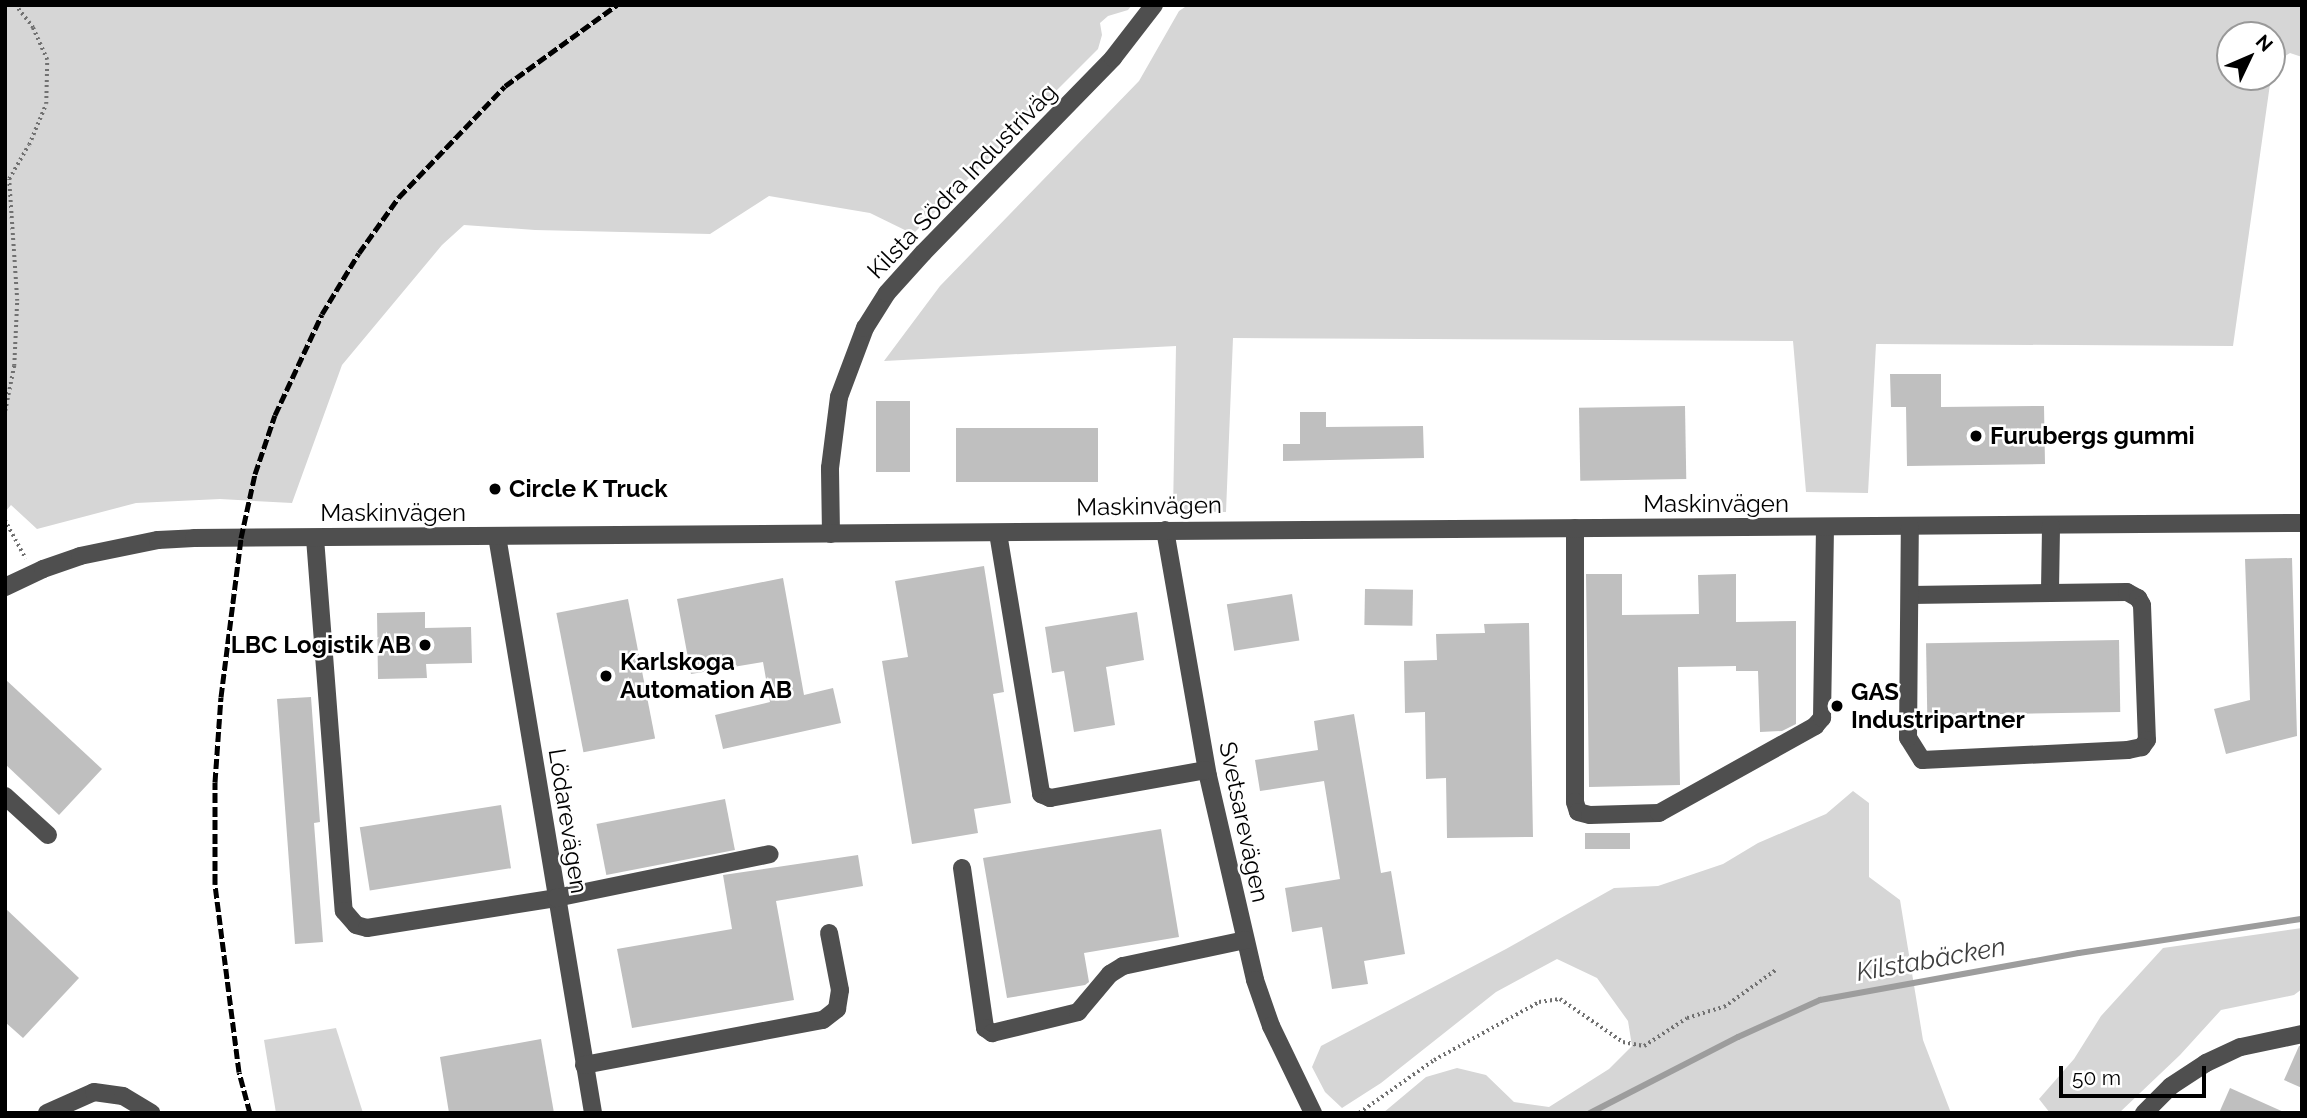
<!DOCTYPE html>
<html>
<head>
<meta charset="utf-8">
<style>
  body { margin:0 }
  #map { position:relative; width:2307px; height:1118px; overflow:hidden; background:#fff; font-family:Raleway,sans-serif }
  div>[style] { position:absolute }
  .green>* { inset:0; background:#d6d6d6 }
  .stream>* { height:6px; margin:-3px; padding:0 3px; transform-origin:3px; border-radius:3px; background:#9d9d9d }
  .building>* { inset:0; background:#bfbfbf; transform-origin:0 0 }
  .path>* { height:3.5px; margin-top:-1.75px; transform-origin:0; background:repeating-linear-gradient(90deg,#717171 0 2px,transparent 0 5.5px) }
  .minor>* { height:18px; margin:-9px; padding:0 9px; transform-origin:9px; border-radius:9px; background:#4f4f4f }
  .rail>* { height:5px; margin-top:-2.5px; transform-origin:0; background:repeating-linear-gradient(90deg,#000 0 10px,transparent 0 13.5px) }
  .dots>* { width:19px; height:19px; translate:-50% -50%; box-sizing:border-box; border:4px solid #fff; border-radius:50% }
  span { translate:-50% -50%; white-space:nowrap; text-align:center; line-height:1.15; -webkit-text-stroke:5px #fff; paint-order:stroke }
  .street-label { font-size:24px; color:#000 }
  .poi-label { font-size:24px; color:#000; font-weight:700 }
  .left { translate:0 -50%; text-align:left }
  .right { translate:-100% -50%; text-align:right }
  .water-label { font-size:26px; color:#3e3e3e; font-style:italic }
  .frame { position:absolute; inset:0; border:7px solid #000; pointer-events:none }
  .north { position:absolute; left:2216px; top:21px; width:70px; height:70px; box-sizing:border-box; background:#fff; border:2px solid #999; border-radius:50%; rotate:46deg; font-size:19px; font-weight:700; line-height:28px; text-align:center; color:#000 }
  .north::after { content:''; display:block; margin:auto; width:24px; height:32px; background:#000; clip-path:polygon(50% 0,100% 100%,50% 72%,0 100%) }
  .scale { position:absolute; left:2059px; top:1066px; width:147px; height:32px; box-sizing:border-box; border:4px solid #000; border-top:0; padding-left:9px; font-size:21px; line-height:24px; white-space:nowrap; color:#000; -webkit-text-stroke:5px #fff; paint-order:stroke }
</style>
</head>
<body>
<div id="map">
  <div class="green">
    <div style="clip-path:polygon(5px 5px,1132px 5px,1128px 10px,1108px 16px,1100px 23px,1102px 35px,1098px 49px,913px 234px,870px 213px,769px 196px,710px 234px,535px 230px,464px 225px,442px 245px,342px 365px,292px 503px,220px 499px,136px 503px,37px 529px,11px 505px,5px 512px)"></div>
    <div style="clip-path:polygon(1188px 5px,2302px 5px,2302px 57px,2290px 53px,2273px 64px,2272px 72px,2272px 35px,2230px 35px,2230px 77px,2271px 77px,2233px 346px,1876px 344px,1868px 493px,1806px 492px,1793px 341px,1233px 338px,1226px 512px,1173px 511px,1176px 346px,884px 361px,940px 286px,1139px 81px,1179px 11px)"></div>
    <div style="clip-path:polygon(1853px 791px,1869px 803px,1869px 877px,1900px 900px,1923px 1040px,1951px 1113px,1383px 1113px,1426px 1077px,1457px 1068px,1486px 1075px,1514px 1102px,1549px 1107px,1609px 1069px,1632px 1046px,1628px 1021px,1597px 978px,1557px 959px,1496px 992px,1381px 1083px,1342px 1108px,1325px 1092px,1312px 1067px,1321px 1046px,1506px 949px,1614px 888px,1658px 886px,1723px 864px,1758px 843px,1826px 814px)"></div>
    <div style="clip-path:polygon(2302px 928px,2302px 989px,2294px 995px,2221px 1010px,2180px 1055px,2119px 1113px,2050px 1113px,2039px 1099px,2074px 1059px,2101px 1016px,2163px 948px)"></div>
    <div style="clip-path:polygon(336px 1028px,363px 1113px,276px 1113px,264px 1040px)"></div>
  </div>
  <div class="stream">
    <div style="left:1590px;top:1113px;width:166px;rotate:-27.2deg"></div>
    <div style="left:1738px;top:1037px;width:90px;rotate:-24.3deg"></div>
    <div style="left:1820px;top:1000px;width:263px;rotate:-10.3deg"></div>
    <div style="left:2079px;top:953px;width:226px;rotate:-8.7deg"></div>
  </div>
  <div class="building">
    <div style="clip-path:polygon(1890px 374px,1941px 374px,1941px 407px,2044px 406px,2045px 464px,1907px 466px,1906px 407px,1891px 407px)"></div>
    <div style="left:876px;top:401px;width:34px;height:71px"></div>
    <div style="left:1685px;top:406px;width:73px;height:106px;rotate:89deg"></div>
    <div style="clip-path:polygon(1300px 412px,1326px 412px,1326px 427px,1423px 426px,1424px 458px,1283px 461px,1283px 444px,1300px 444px)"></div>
    <div style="left:956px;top:428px;width:142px;height:54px"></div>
    <div style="clip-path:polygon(2292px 558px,2297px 736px,2226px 754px,2214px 709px,2250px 700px,2245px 559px)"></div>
    <div style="clip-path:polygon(984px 566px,1004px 692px,993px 694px,1011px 803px,974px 809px,978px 833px,912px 844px,882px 661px,908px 657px,895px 581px)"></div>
    <div style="clip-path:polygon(1586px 574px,1622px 574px,1622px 615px,1699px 614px,1698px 575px,1736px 574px,1736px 622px,1796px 621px,1796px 724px,1782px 731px,1760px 732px,1758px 671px,1736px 671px,1736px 666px,1678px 667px,1680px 785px,1589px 787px)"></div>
    <div style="clip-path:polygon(783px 578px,804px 695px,833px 688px,841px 723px,723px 749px,715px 715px,770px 702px,763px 662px,691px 674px,677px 599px)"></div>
    <div style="left:1365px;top:589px;width:48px;height:36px;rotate:1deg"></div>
    <div style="left:1292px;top:594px;width:47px;height:66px;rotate:81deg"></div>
    <div style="left:628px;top:599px;width:142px;height:73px;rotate:79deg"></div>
    <div style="clip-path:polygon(425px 612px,425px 628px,471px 627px,472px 663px,426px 664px,427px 678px,378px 679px,377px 613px)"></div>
    <div style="clip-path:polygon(1137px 612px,1144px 660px,1106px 667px,1115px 725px,1074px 732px,1064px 671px,1052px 673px,1045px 627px)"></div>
    <div style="clip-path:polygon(1529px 623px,1533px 837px,1447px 838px,1446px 778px,1426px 779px,1425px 712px,1405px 713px,1404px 661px,1437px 660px,1436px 634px,1485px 633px,1484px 624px)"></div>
    <div style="left:2119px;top:640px;width:72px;height:193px;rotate:89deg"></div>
    <div style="clip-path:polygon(5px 679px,102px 769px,59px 815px,5px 764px)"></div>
    <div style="clip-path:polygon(311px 697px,320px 822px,314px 823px,323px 942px,295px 944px,277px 699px)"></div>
    <div style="clip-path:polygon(1354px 714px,1381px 873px,1391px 871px,1405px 954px,1364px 961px,1368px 984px,1332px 989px,1322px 927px,1292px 932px,1285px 888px,1340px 879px,1324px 781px,1260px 791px,1255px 760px,1318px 750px,1314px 721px)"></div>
    <div style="left:725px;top:799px;width:52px;height:131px;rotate:79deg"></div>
    <div style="left:501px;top:805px;width:64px;height:143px;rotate:81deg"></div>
    <div style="clip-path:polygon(1161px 829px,1179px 937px,1084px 953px,1089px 982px,1085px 985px,1007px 998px,983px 858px)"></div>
    <div style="left:1630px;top:833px;width:16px;height:45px;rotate:90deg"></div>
    <div style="clip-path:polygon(858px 855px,863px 886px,776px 901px,794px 1000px,632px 1028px,617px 949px,732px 929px,723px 875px)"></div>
    <div style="clip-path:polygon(5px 908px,79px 978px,23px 1038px,5px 1022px)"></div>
    <div style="clip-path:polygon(541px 1039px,554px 1113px,449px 1113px,440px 1057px)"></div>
    <div style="clip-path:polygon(2299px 1046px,2302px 1046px,2302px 1088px,2284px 1080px)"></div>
    <div style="clip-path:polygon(2230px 1088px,2286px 1113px,2219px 1113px)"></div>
  </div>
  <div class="path">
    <div style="left:5px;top:411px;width:46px;rotate:-78.7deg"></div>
    <div style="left:14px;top:366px;width:65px;rotate:-87.4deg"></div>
    <div style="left:17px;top:301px;width:122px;rotate:-93.8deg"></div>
    <div style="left:9px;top:179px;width:39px;rotate:-60deg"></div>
    <div style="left:29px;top:145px;width:44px;rotate:-67.5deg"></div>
    <div style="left:46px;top:104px;width:44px;rotate:-88.7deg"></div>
    <div style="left:47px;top:60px;width:35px;rotate:-114deg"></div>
    <div style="left:33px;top:28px;width:29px;rotate:-128deg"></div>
    <div style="left:5px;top:520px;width:44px;rotate:61.7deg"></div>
    <div style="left:1359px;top:1113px;width:92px;rotate:-35.2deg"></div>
    <div style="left:1434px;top:1060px;width:120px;rotate:-28.9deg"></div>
    <div style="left:1539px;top:1002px;width:21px;rotate:-8deg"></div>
    <div style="left:1560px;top:999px;width:76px;rotate:34.3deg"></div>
    <div style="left:1623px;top:1042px;width:21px;rotate:11deg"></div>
    <div style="left:1644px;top:1046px;width:51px;rotate:-33.1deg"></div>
    <div style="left:1687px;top:1018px;width:39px;rotate:-17deg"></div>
    <div style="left:1724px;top:1007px;width:65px;rotate:-35.6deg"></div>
  </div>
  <div class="minor">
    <div style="left:1575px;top:528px;width:274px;rotate:90deg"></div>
    <div style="left:1575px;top:802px;width:10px;rotate:73deg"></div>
    <div style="left:1578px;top:812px;width:12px;rotate:14deg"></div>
    <div style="left:1590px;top:815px;width:69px;rotate:-1.7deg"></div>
    <div style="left:1659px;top:813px;width:179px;rotate:-29.1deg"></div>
    <div style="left:1815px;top:726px;width:11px;rotate:-49deg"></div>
    <div style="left:1822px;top:718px;width:190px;rotate:-89.1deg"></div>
    <div style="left:1165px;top:530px;width:250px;rotate:80.1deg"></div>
    <div style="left:1208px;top:776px;width:209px;rotate:77deg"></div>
    <div style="left:1255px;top:980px;width:49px;rotate:70.8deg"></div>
    <div style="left:1271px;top:1026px;width:97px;rotate:64.2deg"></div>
    <div style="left:998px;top:533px;width:265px;rotate:80.6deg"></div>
    <div style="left:1041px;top:794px;width:10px;rotate:24deg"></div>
    <div style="left:1050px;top:798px;width:158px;rotate:-10.2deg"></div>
    <div style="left:831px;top:534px;width:66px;rotate:-90.9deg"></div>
    <div style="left:830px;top:468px;width:72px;rotate:-82.8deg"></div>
    <div style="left:839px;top:397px;width:74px;rotate:-69.4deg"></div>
    <div style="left:865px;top:328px;width:41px;rotate:-57.8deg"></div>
    <div style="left:887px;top:293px;width:54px;rotate:-48deg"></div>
    <div style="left:923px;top:253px;width:272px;rotate:-45.7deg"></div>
    <div style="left:1113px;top:58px;width:67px;rotate:-52.3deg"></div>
    <div style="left:497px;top:536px;width:585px;rotate:80.55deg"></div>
    <div style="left:315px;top:538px;width:374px;rotate:85.6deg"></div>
    <div style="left:344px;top:911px;width:18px;rotate:49deg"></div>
    <div style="left:356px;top:925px;width:11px;rotate:15deg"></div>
    <div style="left:367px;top:928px;width:191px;rotate:-9deg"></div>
    <div style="left:556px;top:898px;width:218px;rotate:-11.6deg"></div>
    <div style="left:5px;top:587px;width:42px;rotate:-25.3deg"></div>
    <div style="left:43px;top:569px;width:39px;rotate:-19deg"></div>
    <div style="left:80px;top:556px;width:80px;rotate:-11.6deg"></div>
    <div style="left:158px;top:540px;width:36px;rotate:-3deg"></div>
    <div style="left:194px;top:538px;width:2108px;rotate:-0.41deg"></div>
    <div style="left:2050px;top:591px;width:65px;rotate:-89.1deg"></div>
    <div style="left:1910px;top:595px;width:217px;rotate:-0.8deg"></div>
    <div style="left:2127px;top:592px;width:13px;rotate:29deg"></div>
    <div style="left:2138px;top:598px;width:8px;rotate:60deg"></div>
    <div style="left:2142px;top:605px;width:135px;rotate:87.9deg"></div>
    <div style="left:2147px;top:740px;width:9px;rotate:126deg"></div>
    <div style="left:2142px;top:747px;width:14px;rotate:168deg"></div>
    <div style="left:2128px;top:750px;width:206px;rotate:177.2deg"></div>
    <div style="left:1922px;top:760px;width:26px;rotate:-122deg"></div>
    <div style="left:1908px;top:738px;width:211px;rotate:-89.5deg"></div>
    <div style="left:5px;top:796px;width:58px;rotate:42.2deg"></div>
    <div style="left:962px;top:868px;width:162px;rotate:81.8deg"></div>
    <div style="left:985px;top:1028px;width:9px;rotate:36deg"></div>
    <div style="left:992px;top:1033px;width:89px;rotate:-13.7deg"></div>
    <div style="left:1078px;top:1012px;width:50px;rotate:-49.9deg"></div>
    <div style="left:1110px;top:974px;width:15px;rotate:-32deg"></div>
    <div style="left:1123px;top:966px;width:125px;rotate:-12deg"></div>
    <div style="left:584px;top:1065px;width:243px;rotate:-10.7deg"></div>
    <div style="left:823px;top:1020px;width:18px;rotate:-38deg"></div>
    <div style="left:837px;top:1009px;width:19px;rotate:-81deg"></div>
    <div style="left:840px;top:990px;width:58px;rotate:-100.9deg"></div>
    <div style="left:47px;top:1113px;width:51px;rotate:-24.1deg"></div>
    <div style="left:94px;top:1092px;width:29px;rotate:8deg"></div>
    <div style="left:123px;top:1096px;width:33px;rotate:31deg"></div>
    <div style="left:2144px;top:1113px;width:38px;rotate:-45deg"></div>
    <div style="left:2171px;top:1086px;width:42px;rotate:-33.3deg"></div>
    <div style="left:2206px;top:1063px;width:38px;rotate:-25deg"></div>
    <div style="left:2241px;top:1047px;width:62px;rotate:-12deg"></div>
  </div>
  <div class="rail">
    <div style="left:250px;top:1113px;width:42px;rotate:-105deg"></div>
    <div style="left:239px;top:1072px;width:190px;rotate:-97.3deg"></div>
    <div style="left:215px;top:884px;width:102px;rotate:-90deg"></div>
    <div style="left:215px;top:782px;width:85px;rotate:-86deg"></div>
    <div style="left:221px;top:697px;width:160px;rotate:-82.8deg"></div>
    <div style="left:241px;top:538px;width:66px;rotate:-77.7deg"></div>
    <div style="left:255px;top:474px;width:62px;rotate:-71.3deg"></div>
    <div style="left:275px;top:415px;width:111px;rotate:-65deg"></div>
    <div style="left:322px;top:314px;width:71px;rotate:-58.8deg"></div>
    <div style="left:359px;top:253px;width:69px;rotate:-54.5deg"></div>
    <div style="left:399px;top:197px;width:153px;rotate:-46.3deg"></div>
    <div style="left:505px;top:86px;width:138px;rotate:-35.9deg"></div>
  </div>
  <div class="dots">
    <div style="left:1976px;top:436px;background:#000"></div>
    <div style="left:495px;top:489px;background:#000"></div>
    <div style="left:425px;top:645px;background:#000"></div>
    <div style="left:606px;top:676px;background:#000"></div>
    <div style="left:1837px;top:706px;background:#000"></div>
  </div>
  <div class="street-label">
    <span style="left:962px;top:181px;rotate:-46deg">Kilsta Södra Industriväg</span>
    <span style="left:1716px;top:504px">Maskinvägen</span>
    <span style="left:1149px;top:506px;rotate:-1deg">Maskinvägen</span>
    <span style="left:393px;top:513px">Maskinvägen</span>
    <span style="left:568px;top:821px;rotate:81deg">Lödarevägen</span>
    <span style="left:1244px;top:822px;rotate:78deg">Svetsarevägen</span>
  </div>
  <div class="poi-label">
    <span class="left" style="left:1990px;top:436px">Furubergs gummi</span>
    <span class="left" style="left:509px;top:489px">Circle K Truck</span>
    <span class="right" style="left:411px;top:645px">LBC Logistik AB</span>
    <span class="left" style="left:620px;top:676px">Karlskoga<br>Automation AB</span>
    <span class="left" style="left:1851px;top:706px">GAS<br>Industripartner</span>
  </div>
  <div class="water-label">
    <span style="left:1931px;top:960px;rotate:-10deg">Kilstabäcken</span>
  </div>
  <div class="frame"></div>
  <div class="north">N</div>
  <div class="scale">50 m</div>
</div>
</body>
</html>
